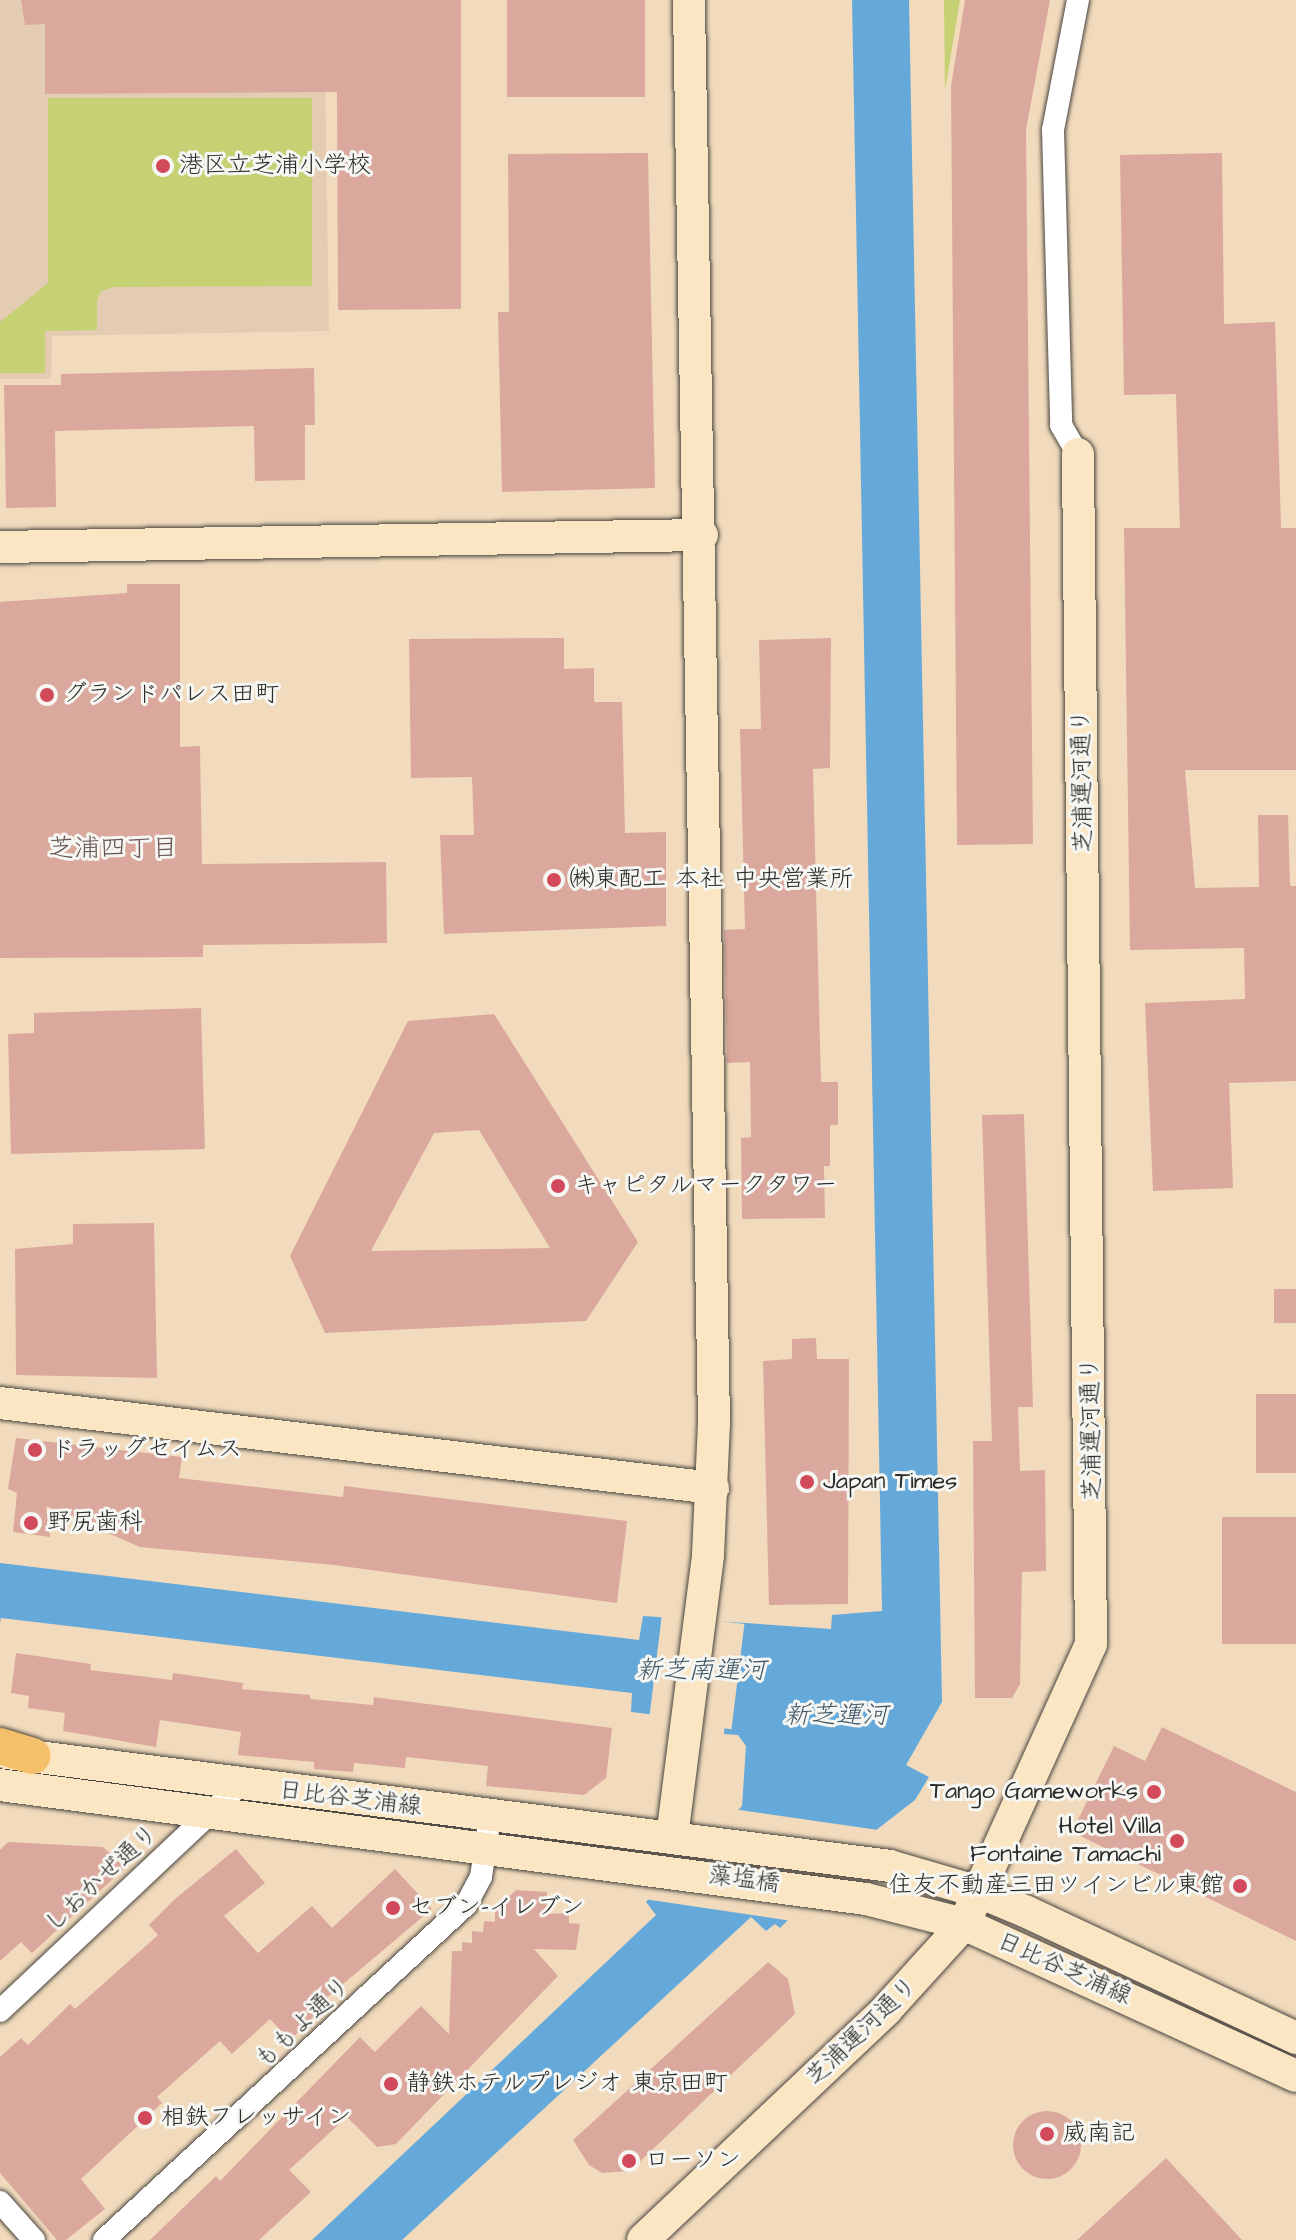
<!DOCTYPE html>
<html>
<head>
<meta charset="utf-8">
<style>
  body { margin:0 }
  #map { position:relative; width:1296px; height:2240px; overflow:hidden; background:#f2dbbc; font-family:"Architects Daughter","Klee One",sans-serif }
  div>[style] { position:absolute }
  .built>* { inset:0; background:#e4ccb3 }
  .green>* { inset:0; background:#c5d173 }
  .water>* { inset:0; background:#65a9da }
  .pier>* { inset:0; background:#f2dbbc; transform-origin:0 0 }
  .building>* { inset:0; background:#dba89d; transform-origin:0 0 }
  .round { border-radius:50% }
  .roads { filter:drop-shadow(0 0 2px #494541) drop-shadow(0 0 2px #494541) }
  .street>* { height:22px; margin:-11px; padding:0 11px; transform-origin:11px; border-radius:11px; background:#fff }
  .secondary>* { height:32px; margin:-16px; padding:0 16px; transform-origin:16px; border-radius:16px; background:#fbe6c3 }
  .primary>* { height:36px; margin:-18px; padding:0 18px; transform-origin:18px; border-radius:18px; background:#f4c16a }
  .dots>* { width:22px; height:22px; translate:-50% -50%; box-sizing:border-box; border:4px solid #f6f6f2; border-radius:50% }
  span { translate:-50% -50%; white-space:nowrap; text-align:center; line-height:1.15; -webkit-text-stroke:6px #f6f6f2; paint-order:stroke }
  .poi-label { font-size:24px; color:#2b2b2b }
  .left { translate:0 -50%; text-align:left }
  .right { translate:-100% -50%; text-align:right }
  .street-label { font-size:24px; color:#2b2b2b }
  .neighbourhood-label { font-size:26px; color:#695753 }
  .water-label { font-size:26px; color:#3f5768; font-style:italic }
</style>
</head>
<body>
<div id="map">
  <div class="built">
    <div style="clip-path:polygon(0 0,324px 0,329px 331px,52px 336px,51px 379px,0 379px)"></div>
  </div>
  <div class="green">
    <div style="clip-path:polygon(944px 0,960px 0,945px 90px)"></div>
    <div style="clip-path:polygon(48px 98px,312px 98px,312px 286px,114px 287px,101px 291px,97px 300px,97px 330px,45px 331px,45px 373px,0 373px,0 322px,48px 283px)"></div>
  </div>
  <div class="water">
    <div style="clip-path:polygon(852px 0,909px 0,942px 1702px,906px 1765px,929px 1777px,915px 1800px,875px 1831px,780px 1928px,775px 1924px,766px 1931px,751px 1917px,402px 2240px,312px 2240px,656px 1915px,646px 1902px,742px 1806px,746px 1746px,738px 1735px,724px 1734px,725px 1723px,631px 1712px,632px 1693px,1px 1618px,0 1623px,0 1563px,639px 1640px,643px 1616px,831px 1629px,832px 1615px,882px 1611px)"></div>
  </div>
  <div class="pier">
    <div style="left:662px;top:1614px;width:83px;height:106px;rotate:7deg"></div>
    <div style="clip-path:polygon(733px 1809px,885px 1831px,792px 1921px,644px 1899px)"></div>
  </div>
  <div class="building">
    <div style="clip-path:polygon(21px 0,461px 0,461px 309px,338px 310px,337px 92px,45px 94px,45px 24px,25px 25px)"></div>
    <div style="left:507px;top:0;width:138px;height:97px"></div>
    <div style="clip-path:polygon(965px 0,1050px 0,1026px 130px,1033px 844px,957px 845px,951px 86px)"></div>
    <div style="clip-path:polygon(648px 153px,655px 488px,502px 492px,498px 312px,509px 312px,508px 154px)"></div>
    <div style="clip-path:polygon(1222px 153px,1224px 324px,1275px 322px,1281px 528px,1296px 528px,1296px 770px,1185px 770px,1195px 888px,1259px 887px,1258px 815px,1288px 815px,1290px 886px,1296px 886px,1296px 1081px,1229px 1083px,1233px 1188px,1153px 1191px,1145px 1003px,1245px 999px,1244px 948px,1130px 950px,1124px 528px,1180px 528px,1176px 394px,1124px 395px,1120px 155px)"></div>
    <div style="clip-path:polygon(314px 368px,315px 425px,305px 425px,305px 480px,255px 481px,254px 426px,55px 431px,56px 507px,6px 508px,4px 385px,61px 385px,61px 374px)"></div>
    <div style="clip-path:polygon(127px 584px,180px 584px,180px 747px,200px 746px,202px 864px,386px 862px,387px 943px,203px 945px,203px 957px,0 958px,0 602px,127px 593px)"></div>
    <div style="clip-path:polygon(564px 638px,564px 669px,594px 668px,594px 702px,622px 702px,625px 833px,666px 832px,666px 926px,444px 934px,440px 835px,474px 835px,472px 777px,411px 778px,409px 639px)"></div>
    <div style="clip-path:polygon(831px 638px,830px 768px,813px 769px,821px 1082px,838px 1082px,838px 1125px,830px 1125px,830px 1166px,824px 1166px,825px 1218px,742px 1219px,741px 1138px,751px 1137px,750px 1062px,727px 1063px,724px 930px,745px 929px,740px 729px,761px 729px,759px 640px)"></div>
    <div style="clip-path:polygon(201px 1008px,205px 1149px,11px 1154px,8px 1034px,34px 1033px,34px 1013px)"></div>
    <div style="clip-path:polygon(evenodd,494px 1014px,638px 1242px,586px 1321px,325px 1333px,290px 1256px,408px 1021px,494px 1014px,479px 1130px,550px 1248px,371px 1251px,434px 1133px,479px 1130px)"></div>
    <div style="clip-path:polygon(1024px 1114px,1033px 1407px,1018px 1407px,1020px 1471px,1045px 1470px,1046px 1571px,1022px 1572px,1020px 1684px,1012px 1698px,975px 1698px,973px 1441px,992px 1441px,982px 1115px)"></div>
    <div style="clip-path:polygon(154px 1223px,157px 1378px,16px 1375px,15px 1249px,73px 1244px,73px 1224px)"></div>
    <div style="left:1296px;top:1289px;width:34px;height:22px;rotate:90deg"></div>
    <div style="clip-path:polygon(816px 1338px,817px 1359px,849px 1359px,848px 1604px,769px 1605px,763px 1361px,792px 1359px,792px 1339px)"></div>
    <div style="left:1256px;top:1394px;width:40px;height:79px"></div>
    <div style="clip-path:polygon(16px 1438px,182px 1457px,179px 1478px,343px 1497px,344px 1486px,627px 1521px,617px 1603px,334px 1565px,140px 1547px,46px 1506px,50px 1537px,13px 1532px,17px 1493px,8px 1489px)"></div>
    <div style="left:1296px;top:1517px;width:127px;height:74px;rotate:90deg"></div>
    <div style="clip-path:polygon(16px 1653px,91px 1664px,90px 1670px,172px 1680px,173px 1673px,243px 1683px,242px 1689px,310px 1695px,310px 1699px,373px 1705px,374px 1697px,612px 1728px,606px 1778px,584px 1795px,486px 1786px,488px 1766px,406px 1757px,405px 1768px,354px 1763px,353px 1772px,314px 1769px,314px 1762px,238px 1755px,241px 1732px,160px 1720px,156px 1747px,63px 1731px,65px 1713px,28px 1708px,29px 1696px,11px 1693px)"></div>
    <div style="clip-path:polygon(1162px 1727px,1296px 1792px,1296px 1941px,1072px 1832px,1114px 1746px,1145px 1761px)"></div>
    <div style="clip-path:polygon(8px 1842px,103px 1847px,125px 1868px,32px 1953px,21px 1942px,0 1961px,0 1850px)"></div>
    <div style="clip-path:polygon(236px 1849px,265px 1883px,224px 1916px,258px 1953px,312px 1906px,332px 1928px,395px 1869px,432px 1909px,311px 2011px,316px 2015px,290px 2040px,270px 2019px,232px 2054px,220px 2041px,157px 2097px,162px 2103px,81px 2179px,105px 2209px,66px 2240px,57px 2240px,0 2173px,0 2057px,21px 2038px,28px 2045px,70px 2004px,75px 2009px,158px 1935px,149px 1925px,175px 1899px)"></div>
    <div style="clip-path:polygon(516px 1890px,547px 1892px,546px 1914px,569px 1913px,569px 1923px,580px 1924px,576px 1950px,534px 1949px,558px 1976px,396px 2144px,377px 2147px,347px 2117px,289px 2170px,311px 2192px,259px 2240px,150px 2240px,216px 2176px,220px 2181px,360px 2037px,375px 2052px,421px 2006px,449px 2034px,452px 1951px,462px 1951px,462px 1942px,472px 1943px,472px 1931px,483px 1932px,484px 1921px,495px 1922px,495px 1910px,505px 1910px,506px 1899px)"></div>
    <div style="clip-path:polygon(768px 1962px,788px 1979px,795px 2014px,630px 2171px,602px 2173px,589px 2165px,573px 2140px)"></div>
    <div class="round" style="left:1013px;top:2111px;width:68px;height:68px"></div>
    <div style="clip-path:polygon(1166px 2158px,1242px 2240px,1077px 2240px)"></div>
  </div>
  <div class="roads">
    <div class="street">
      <div style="left:1078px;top:0;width:132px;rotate:100.9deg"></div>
      <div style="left:1053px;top:130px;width:295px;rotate:88.4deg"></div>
      <div style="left:1061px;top:425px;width:34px;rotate:60deg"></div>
      <div style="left:0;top:2011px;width:330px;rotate:-43.3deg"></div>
      <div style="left:0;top:2202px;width:51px;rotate:48.2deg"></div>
      <div style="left:104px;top:2240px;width:493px;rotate:-42.8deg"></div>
      <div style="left:466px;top:1905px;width:32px;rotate:-62deg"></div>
      <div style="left:481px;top:1877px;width:62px;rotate:-81.6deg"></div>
    </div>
    <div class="secondary">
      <div style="left:0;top:547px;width:702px;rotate:-0.98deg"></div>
      <div style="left:0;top:1403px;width:718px;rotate:6.8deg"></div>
      <div style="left:7px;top:1753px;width:890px;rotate:7.29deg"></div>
      <div style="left:890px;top:1866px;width:93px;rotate:16.3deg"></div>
      <div style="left:979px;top:1892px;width:52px;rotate:22.6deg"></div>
      <div style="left:1027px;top:1912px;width:297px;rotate:25.1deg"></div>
      <div style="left:0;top:1785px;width:873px;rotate:7.5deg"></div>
      <div style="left:866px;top:1899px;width:101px;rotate:14.3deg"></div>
      <div style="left:964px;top:1924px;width:365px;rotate:24.6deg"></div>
      <div style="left:672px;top:1837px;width:284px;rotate:-82.7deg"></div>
      <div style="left:708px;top:1555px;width:132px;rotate:-87.4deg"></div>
      <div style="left:714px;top:1423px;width:1423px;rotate:-91.01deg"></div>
      <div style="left:643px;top:2240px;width:335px;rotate:-43.4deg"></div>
      <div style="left:886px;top:2010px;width:116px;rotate:-47.8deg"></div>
      <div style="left:964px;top:1924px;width:307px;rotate:-65.6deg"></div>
      <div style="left:1091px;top:1644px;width:1190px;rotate:-90.63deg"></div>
    </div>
    <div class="primary">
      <div style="left:0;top:1746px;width:34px;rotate:17deg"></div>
    </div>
  </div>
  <div class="dots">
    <div style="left:163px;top:166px;background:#d1495b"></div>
    <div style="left:47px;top:695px;background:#d1495b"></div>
    <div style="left:554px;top:880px;background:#d1495b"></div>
    <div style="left:558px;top:1186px;background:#d1495b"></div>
    <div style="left:35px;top:1450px;background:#d1495b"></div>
    <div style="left:807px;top:1482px;background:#d1495b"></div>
    <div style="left:31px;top:1523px;background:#d1495b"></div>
    <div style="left:1154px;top:1792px;background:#d1495b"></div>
    <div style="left:1177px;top:1841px;background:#d1495b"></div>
    <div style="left:1240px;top:1886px;background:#d1495b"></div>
    <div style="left:393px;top:1908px;background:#d1495b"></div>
    <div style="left:391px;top:2084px;background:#d1495b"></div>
    <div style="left:145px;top:2118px;background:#d1495b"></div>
    <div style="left:1047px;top:2134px;background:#d1495b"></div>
    <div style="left:629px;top:2161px;background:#d1495b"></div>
  </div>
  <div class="poi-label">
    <span class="left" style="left:179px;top:166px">港区立芝浦小学校</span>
    <span class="left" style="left:63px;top:695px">グランドパレス田町</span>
    <span class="left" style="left:570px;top:880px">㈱東配工 本社 中央営業所</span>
    <span class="left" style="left:574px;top:1186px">キャピタルマークタワー</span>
    <span class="left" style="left:51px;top:1450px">ドラッグセイムス</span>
    <span class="left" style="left:823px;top:1482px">Japan Times</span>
    <span class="left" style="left:47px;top:1523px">野尻歯科</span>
    <span class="right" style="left:1138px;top:1792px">Tango Gameworks</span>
    <span class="right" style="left:1161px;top:1841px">Hotel Villa<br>Fontaine Tamachi</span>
    <span class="right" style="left:1224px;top:1886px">住友不動産三田ツインビル東館</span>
    <span class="left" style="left:409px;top:1908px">セブン-イレブン</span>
    <span class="left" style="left:407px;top:2084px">静鉄ホテルプレジオ 東京田町</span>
    <span class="left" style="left:161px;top:2118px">相鉄フレッサイン</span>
    <span class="left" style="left:1063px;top:2134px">威南記</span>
    <span class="left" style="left:645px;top:2161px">ローソン</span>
  </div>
  <div class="street-label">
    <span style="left:1083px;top:781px;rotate:-91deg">芝浦運河通り</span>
    <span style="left:1092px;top:1429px;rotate:-91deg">芝浦運河通り</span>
    <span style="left:350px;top:1799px;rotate:7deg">日比谷芝浦線</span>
    <span style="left:102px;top:1879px;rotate:-43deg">しおかぜ通り</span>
    <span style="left:744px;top:1880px;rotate:8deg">藻塩橋</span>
    <span style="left:1064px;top:1969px;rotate:24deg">日比谷芝浦線</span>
    <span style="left:303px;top:2023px;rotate:-43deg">ももよ通り</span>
    <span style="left:862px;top:2032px;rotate:-44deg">芝浦運河通り</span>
  </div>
  <div class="neighbourhood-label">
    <span style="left:113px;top:849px">芝浦四丁目</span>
  </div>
  <div class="water-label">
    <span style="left:701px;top:1671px">新芝南運河</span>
    <span style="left:836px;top:1716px">新芝運河</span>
  </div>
</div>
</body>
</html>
